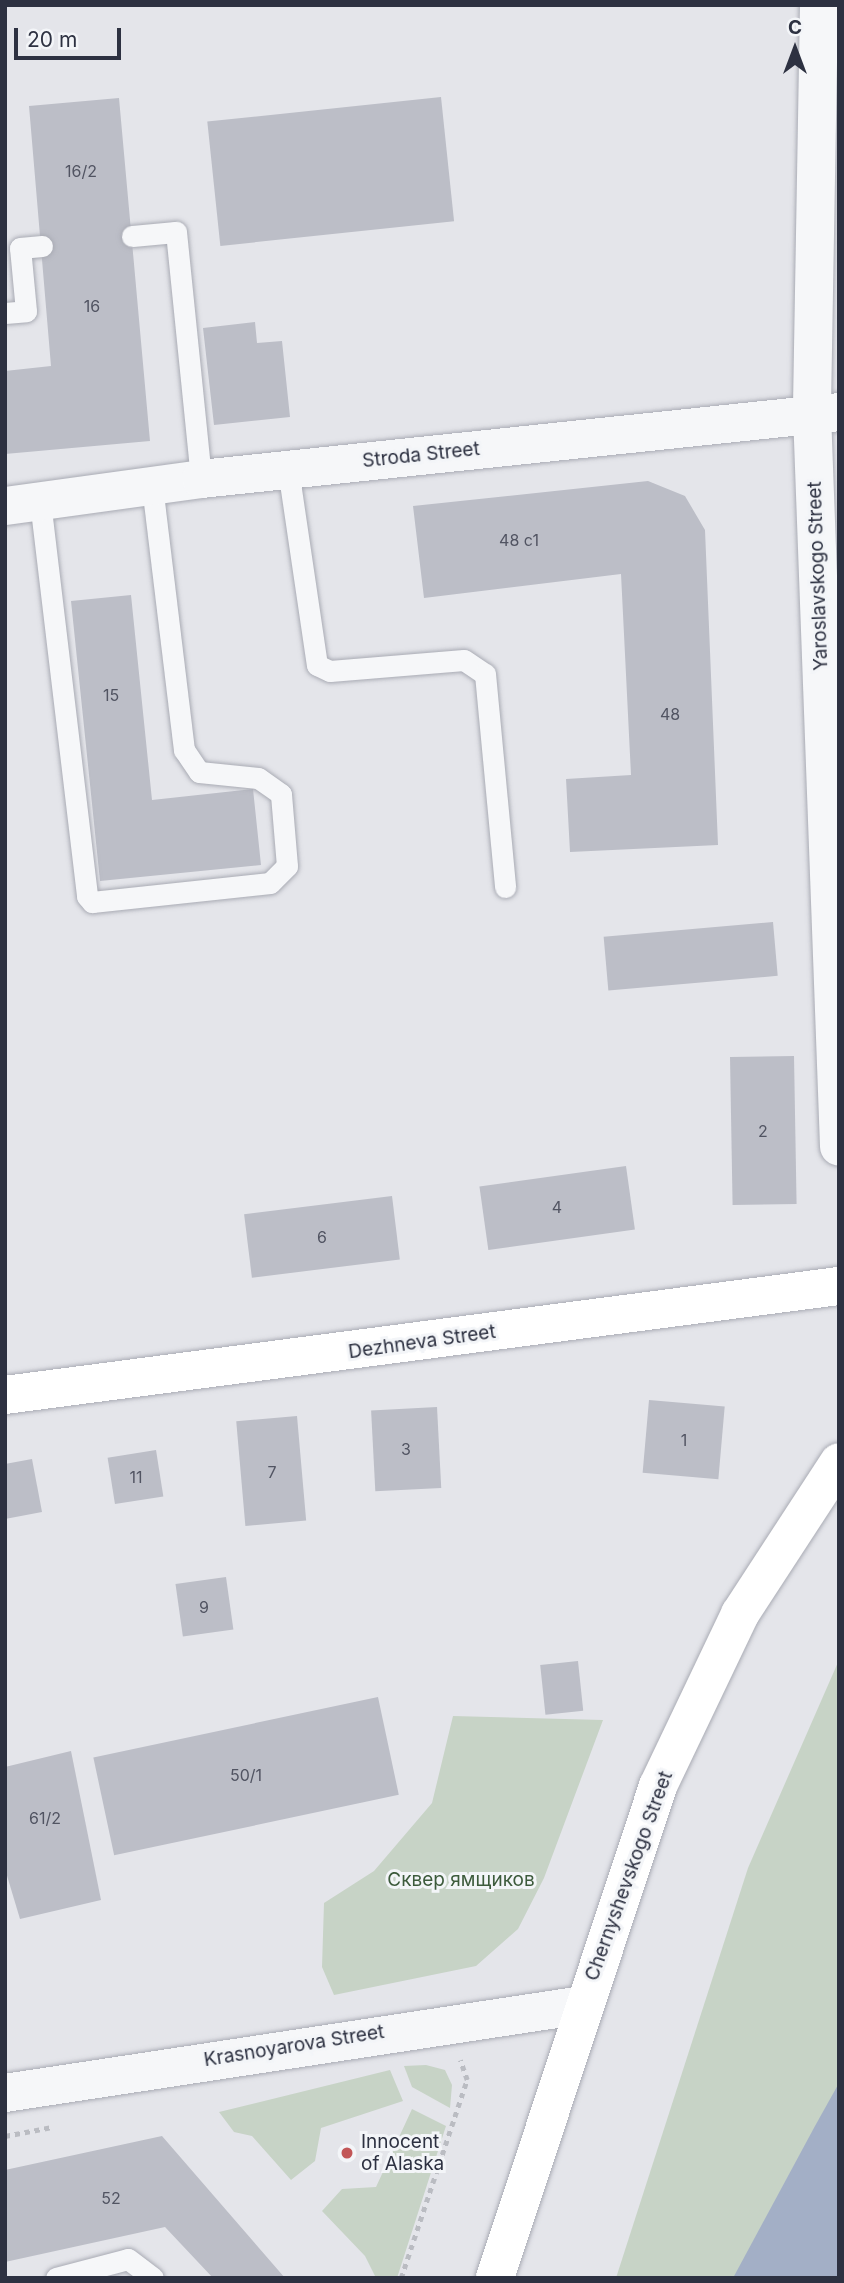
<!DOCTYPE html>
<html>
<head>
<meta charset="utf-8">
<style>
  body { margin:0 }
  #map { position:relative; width:844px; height:2283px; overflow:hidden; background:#e4e5ea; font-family:Inter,sans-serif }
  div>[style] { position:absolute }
  .green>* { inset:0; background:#c7d3c6 }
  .water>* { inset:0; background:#a3afc6 }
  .building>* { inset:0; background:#bcbec7; transform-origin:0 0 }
  .path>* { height:4.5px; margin-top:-2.25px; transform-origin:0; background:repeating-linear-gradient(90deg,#babcc2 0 5px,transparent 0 10px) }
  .roads { filter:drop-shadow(0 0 2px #a9abb4) drop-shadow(0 0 2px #a9abb4) }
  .lane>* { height:21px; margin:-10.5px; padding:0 10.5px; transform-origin:10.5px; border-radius:10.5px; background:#f6f7f9 }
  .street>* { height:38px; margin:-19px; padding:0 19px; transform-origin:19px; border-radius:19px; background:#f6f7f9 }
  .secondary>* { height:38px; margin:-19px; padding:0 19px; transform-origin:19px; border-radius:19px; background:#fff }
  .dots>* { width:19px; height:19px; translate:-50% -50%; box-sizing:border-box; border:4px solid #f3f5f8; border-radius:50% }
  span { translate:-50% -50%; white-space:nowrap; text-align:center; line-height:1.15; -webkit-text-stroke:6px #f3f5f8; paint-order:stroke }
  .number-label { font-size:16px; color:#515462 }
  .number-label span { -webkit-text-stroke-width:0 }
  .street-label { font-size:19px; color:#2d3141 }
  .park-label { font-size:19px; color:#3d5b3c }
  .poi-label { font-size:19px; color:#2d3141 }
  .left { translate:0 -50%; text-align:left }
  .frame { position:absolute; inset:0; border:7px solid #2d3141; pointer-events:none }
  .north { position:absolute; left:760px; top:14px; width:70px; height:70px; -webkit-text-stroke:5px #f3f5f8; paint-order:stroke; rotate:0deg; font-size:19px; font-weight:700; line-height:28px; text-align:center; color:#2d3141 }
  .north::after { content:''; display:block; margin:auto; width:24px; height:32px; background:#2d3141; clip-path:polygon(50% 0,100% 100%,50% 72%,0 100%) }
  .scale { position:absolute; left:14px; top:28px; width:107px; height:32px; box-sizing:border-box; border:4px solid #2d3141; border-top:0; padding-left:9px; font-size:21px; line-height:24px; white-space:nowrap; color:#2d3141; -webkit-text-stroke:5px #f3f5f8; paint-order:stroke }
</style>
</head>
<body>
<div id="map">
  <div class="green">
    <div style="clip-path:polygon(839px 1660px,839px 2278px,616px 2278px,748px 1868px)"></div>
    <div style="clip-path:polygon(453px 1716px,603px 1720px,544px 1878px,518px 1929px,476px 1966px,334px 1995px,322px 1967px,324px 1903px,374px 1871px,432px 1803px)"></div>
    <div style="clip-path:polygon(426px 2065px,445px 2070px,452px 2085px,450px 2108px,412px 2087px,404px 2066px)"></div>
    <div style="clip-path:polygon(390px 2070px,403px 2101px,321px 2128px,315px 2161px,291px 2180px,252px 2136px,234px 2132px,219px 2112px)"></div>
    <div style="clip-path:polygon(412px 2109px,446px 2126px,397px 2278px,376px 2278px,365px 2256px,322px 2211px,342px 2189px,376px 2187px)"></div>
  </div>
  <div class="water">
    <div style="clip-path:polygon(839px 2083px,839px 2278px,733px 2278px,815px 2126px)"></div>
  </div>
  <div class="building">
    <div style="left:441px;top:97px;width:125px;height:235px;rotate:84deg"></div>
    <div style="clip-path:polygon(119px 98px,150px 441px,5px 454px,5px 371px,51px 366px,29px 106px)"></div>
    <div style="clip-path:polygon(255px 322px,257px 343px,282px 341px,290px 417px,214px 425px,203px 328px)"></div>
    <div style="clip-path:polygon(648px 481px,685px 496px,705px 530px,718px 845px,570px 852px,566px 779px,631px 775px,621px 574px,424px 598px,413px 506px)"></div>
    <div style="clip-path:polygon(131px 595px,152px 800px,253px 789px,261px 865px,100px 881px,71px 601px)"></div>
    <div style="left:773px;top:922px;width:54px;height:170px;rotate:85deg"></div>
    <div style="left:794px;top:1056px;width:148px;height:64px;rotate:89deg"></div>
    <div style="left:626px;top:1166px;width:64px;height:148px;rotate:82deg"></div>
    <div style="left:392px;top:1196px;width:64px;height:149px;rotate:83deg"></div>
    <div style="left:649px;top:1400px;width:76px;height:73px;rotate:5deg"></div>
    <div style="left:437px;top:1407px;width:81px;height:66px;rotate:87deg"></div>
    <div style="left:297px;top:1416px;width:105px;height:61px;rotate:85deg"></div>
    <div style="left:156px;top:1450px;width:47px;height:49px;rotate:81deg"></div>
    <div style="clip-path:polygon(32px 1459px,42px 1512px,5px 1519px,5px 1464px)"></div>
    <div style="left:226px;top:1577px;width:53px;height:51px;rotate:82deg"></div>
    <div style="left:578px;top:1661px;width:50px;height:38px;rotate:84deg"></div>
    <div style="left:378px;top:1697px;width:100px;height:291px;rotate:78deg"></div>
    <div style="clip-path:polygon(71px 1751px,101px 1900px,20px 1919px,5px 1869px,5px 1767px)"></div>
    <div style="clip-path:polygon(162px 2136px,285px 2278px,213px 2278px,165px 2227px,5px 2262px,5px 2170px)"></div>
  </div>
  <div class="path">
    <div style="left:5px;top:2136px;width:48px;rotate:-10.8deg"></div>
    <div style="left:401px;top:2278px;width:209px;rotate:-71.6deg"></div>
    <div style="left:467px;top:2080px;width:21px;rotate:-109deg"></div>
  </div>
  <div class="roads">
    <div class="lane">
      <div style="left:132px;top:236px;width:44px;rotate:-5.2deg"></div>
      <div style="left:176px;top:232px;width:248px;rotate:84.2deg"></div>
      <div style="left:5px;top:313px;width:21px;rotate:-5deg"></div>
      <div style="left:26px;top:311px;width:63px;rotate:-95.4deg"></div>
      <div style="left:20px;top:248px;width:22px;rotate:-5deg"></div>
      <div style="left:288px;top:469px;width:198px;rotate:81.6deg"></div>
      <div style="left:317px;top:665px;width:14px;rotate:25deg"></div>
      <div style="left:330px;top:671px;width:134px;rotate:-4.7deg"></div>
      <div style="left:464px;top:660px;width:25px;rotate:34deg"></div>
      <div style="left:485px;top:674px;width:214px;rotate:84.6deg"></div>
      <div style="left:40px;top:501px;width:398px;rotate:83.2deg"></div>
      <div style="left:87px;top:896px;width:8px;rotate:50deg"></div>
      <div style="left:92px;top:902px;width:179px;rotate:-6.1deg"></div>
      <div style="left:270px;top:883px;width:24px;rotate:-45deg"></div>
      <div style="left:287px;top:866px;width:72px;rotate:-94.8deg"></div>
      <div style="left:281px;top:794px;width:28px;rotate:-145deg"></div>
      <div style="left:258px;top:778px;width:59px;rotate:-174.2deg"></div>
      <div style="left:199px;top:772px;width:27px;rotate:-124deg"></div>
      <div style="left:184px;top:750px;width:267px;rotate:-96.9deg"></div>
      <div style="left:56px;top:2278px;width:74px;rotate:-14.8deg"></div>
      <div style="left:128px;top:2259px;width:31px;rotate:37deg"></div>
    </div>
    <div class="street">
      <div style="left:819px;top:5px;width:408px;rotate:91deg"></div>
      <div style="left:812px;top:413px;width:734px;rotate:87.89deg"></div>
      <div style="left:5px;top:506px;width:198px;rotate:-7.8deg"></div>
      <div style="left:201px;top:479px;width:642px;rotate:-5.99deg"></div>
      <div style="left:5px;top:2093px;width:585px;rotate:-8.66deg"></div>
    </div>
    <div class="secondary">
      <div style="left:5px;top:1395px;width:841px;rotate:-7.45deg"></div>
      <div style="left:495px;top:2278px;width:518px;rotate:-71.67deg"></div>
      <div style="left:658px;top:1786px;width:191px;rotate:-64.5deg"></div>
      <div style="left:740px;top:1614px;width:181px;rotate:-56.9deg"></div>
    </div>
  </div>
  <div class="dots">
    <div style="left:347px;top:2153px;background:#c25657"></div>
  </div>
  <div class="number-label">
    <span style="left:81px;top:171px">16/2</span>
    <span style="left:92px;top:306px">16</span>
    <span style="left:519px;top:540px">48 с1</span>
    <span style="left:111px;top:695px">15</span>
    <span style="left:670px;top:714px">48</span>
    <span style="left:763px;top:1131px">2</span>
    <span style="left:557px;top:1207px">4</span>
    <span style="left:322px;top:1237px">6</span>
    <span style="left:684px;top:1440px">1</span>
    <span style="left:406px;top:1449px">3</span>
    <span style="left:272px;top:1472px">7</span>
    <span style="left:136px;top:1477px">11</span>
    <span style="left:204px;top:1607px">9</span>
    <span style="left:246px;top:1775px">50/1</span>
    <span style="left:45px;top:1818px">61/2</span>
    <span style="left:111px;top:2198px">52</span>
  </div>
  <div class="street-label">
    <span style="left:421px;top:455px;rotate:-6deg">Stroda Street</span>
    <span style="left:818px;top:576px;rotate:-92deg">Yaroslavskogo Street</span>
    <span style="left:422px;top:1342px;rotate:-8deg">Dezhneva Street</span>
    <span style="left:629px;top:1876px;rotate:-70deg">Chernyshevskogo Street</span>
    <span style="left:294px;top:2046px;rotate:-9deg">Krasnoyarova Street</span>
  </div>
  <div class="park-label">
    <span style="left:461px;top:1880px">Сквер ямщиков</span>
  </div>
  <div class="poi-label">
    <span class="left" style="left:361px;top:2153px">Innocent<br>of Alaska</span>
  </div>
  <div class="frame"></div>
  <div class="north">С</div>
  <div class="scale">20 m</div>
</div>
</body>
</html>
